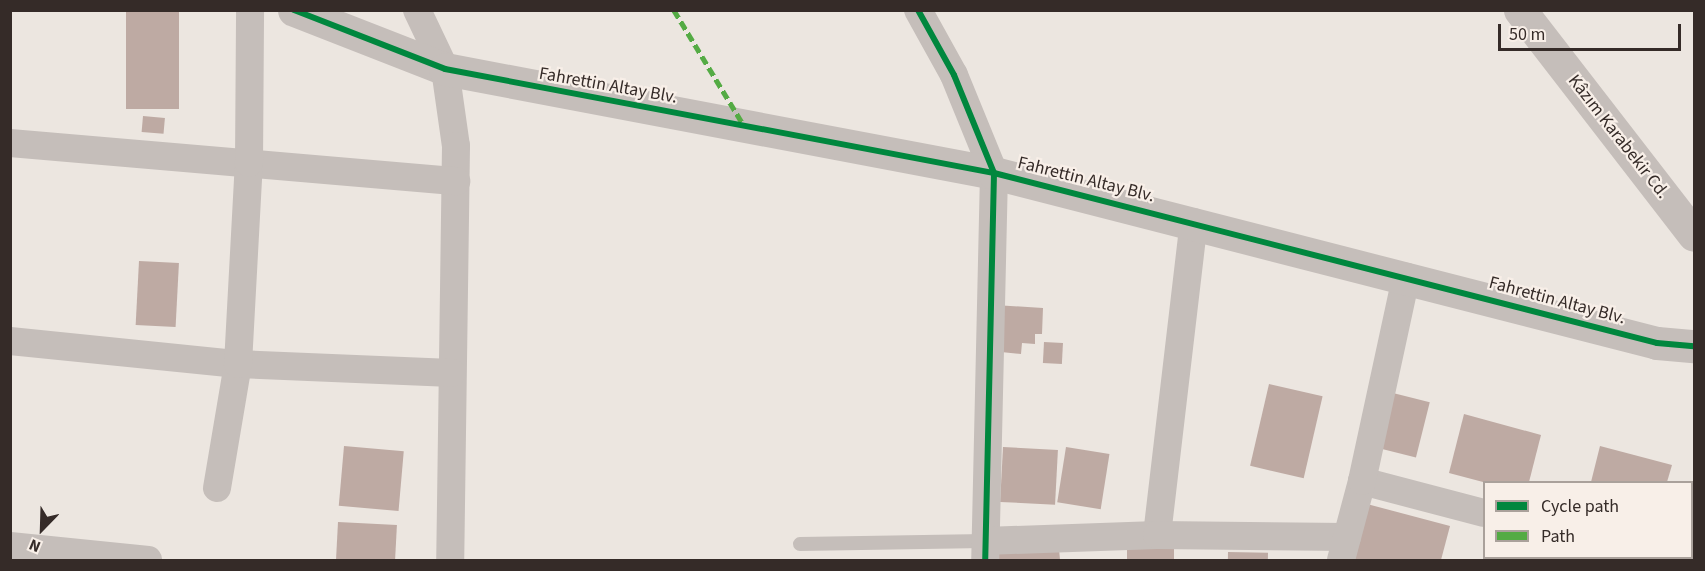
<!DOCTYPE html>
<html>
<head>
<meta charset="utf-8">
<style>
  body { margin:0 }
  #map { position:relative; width:1705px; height:571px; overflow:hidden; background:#ece6e0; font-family:"Source Sans 3",sans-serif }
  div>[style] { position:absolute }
  .building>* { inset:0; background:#beaaa3; transform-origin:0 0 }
  .service>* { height:14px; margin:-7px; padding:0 7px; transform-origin:7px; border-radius:7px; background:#c5beba }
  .minor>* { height:28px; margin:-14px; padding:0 14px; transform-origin:14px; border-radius:14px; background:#c5beba }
  .tertiary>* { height:33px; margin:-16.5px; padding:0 16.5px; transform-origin:16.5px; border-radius:16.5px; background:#c5beba }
  .quiet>* { height:4.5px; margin-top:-2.25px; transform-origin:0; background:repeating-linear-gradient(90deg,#54ab44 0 9px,transparent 0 13.5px) }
  .cycleway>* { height:6px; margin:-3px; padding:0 3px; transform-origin:3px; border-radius:3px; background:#00873e }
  span { translate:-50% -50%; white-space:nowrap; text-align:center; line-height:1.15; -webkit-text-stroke:4.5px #f8efe8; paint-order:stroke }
  .street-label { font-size:18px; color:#352b28 }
  .frame { position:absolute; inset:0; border:12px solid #352b28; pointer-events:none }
  .legend { position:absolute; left:1483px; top:481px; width:210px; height:78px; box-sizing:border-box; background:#f8efe8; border:2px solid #aaa19b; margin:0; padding:8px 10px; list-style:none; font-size:18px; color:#352b28 }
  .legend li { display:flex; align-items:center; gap:12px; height:30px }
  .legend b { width:30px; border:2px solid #aaa19b }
  .north { position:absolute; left:12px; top:499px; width:60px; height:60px; -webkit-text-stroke:4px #f8efe8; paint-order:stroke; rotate:203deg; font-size:16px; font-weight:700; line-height:24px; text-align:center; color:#352b28 }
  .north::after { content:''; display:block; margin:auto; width:21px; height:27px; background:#352b28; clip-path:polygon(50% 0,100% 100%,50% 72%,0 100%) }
  .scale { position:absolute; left:1498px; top:24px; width:183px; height:27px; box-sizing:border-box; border:3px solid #352b28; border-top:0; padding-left:8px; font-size:18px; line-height:21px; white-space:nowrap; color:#352b28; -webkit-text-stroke:4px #f8efe8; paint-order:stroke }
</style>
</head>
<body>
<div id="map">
  <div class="building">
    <div style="left:126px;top:10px;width:53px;height:99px"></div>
    <div style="left:143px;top:116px;width:22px;height:16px;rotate:5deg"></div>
    <div style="left:139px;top:261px;width:40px;height:64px;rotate:3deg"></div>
    <div style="clip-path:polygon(995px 305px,1043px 308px,1042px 334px,1035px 334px,1035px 344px,1022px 343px,1021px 354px,1001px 352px)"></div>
    <div style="left:1044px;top:342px;width:19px;height:21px;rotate:3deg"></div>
    <div style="left:1269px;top:384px;width:55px;height:84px;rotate:13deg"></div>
    <div style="left:1389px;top:392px;width:42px;height:57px;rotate:14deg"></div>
    <div style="clip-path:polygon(1464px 414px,1541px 435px,1529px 482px,1483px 482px,1449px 473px)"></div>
    <div style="left:344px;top:446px;width:60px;height:60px;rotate:5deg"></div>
    <div style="clip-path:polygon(1600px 446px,1672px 465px,1667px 482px,1591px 482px)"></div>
    <div style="left:1003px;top:447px;width:55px;height:55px;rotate:3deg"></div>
    <div style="left:1066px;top:447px;width:44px;height:56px;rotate:9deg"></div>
    <div style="clip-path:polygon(1367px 504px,1450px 526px,1441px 560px,1352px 560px)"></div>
    <div style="left:338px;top:522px;width:59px;height:38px;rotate:3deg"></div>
    <div style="left:1127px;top:541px;width:47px;height:19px"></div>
    <div style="clip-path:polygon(1059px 549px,1060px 560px,992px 560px,991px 553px)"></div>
    <div style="left:1228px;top:552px;width:40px;height:8px;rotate:1deg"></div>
    <div style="clip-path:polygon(1489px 558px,1567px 558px,1488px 560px)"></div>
  </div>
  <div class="service">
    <div style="left:800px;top:544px;width:185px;rotate:-0.9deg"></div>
  </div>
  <div class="minor">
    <div style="left:417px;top:10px;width:65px;rotate:64.6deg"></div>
    <div style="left:445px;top:69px;width:78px;rotate:81.9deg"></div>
    <div style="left:456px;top:146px;width:414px;rotate:90.8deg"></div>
    <div style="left:918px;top:10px;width:74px;rotate:61deg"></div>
    <div style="left:954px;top:75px;width:106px;rotate:67.8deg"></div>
    <div style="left:994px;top:173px;width:387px;rotate:91.3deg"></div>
    <div style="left:10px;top:143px;width:448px;rotate:4.9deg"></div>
    <div style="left:10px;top:341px;width:229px;rotate:5.8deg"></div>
    <div style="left:238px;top:364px;width:214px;rotate:2.4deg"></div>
    <div style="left:1362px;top:481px;width:126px;rotate:14.7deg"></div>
    <div style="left:217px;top:488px;width:126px;rotate:-80.4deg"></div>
    <div style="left:238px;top:364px;width:201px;rotate:-86.9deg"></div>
    <div style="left:249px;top:163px;width:153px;rotate:-89.6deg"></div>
    <div style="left:1157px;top:535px;width:315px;rotate:-83.3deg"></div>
    <div style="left:985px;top:541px;width:172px;rotate:-2deg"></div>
    <div style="left:1157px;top:535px;width:190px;rotate:0.6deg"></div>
    <div style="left:10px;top:546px;width:139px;rotate:5.8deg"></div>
    <div style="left:1657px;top:558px;width:12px;rotate:9deg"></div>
    <div style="left:1341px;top:560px;width:82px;rotate:-75.1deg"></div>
    <div style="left:1362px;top:481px;width:209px;rotate:-77.8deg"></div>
  </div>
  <div class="tertiary">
    <div style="left:294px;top:10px;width:162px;rotate:21.3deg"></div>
    <div style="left:445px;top:69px;width:559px;rotate:10.73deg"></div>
    <div style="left:994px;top:173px;width:684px;rotate:14.38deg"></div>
    <div style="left:1657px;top:343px;width:37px;rotate:5deg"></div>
    <div style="left:1520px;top:10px;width:284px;rotate:52.3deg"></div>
  </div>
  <div class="quiet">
    <div style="left:674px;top:10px;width:133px;rotate:58.8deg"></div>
  </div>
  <div class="cycleway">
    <div style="left:294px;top:10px;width:162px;rotate:21.3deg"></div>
    <div style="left:445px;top:69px;width:559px;rotate:10.73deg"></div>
    <div style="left:994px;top:173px;width:684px;rotate:14.38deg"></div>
    <div style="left:1657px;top:343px;width:37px;rotate:5deg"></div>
    <div style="left:918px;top:10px;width:74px;rotate:61deg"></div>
    <div style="left:954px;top:75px;width:106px;rotate:67.8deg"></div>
    <div style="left:994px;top:173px;width:387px;rotate:91.3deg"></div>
  </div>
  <div class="street-label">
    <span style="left:608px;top:86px;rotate:10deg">Fahrettin Altay Blv.</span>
    <span style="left:1618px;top:137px;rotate:52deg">Kâzım Karabekir Cd.</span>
    <span style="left:1086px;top:180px;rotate:14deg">Fahrettin Altay Blv.</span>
    <span style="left:1557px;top:301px;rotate:15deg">Fahrettin Altay Blv.</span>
  </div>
  <div class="frame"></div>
  <ul class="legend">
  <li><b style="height:8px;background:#00873e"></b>Cycle path</li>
  <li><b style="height:8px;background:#54ab44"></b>Path</li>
  </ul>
  <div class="north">N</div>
  <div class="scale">50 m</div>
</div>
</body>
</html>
